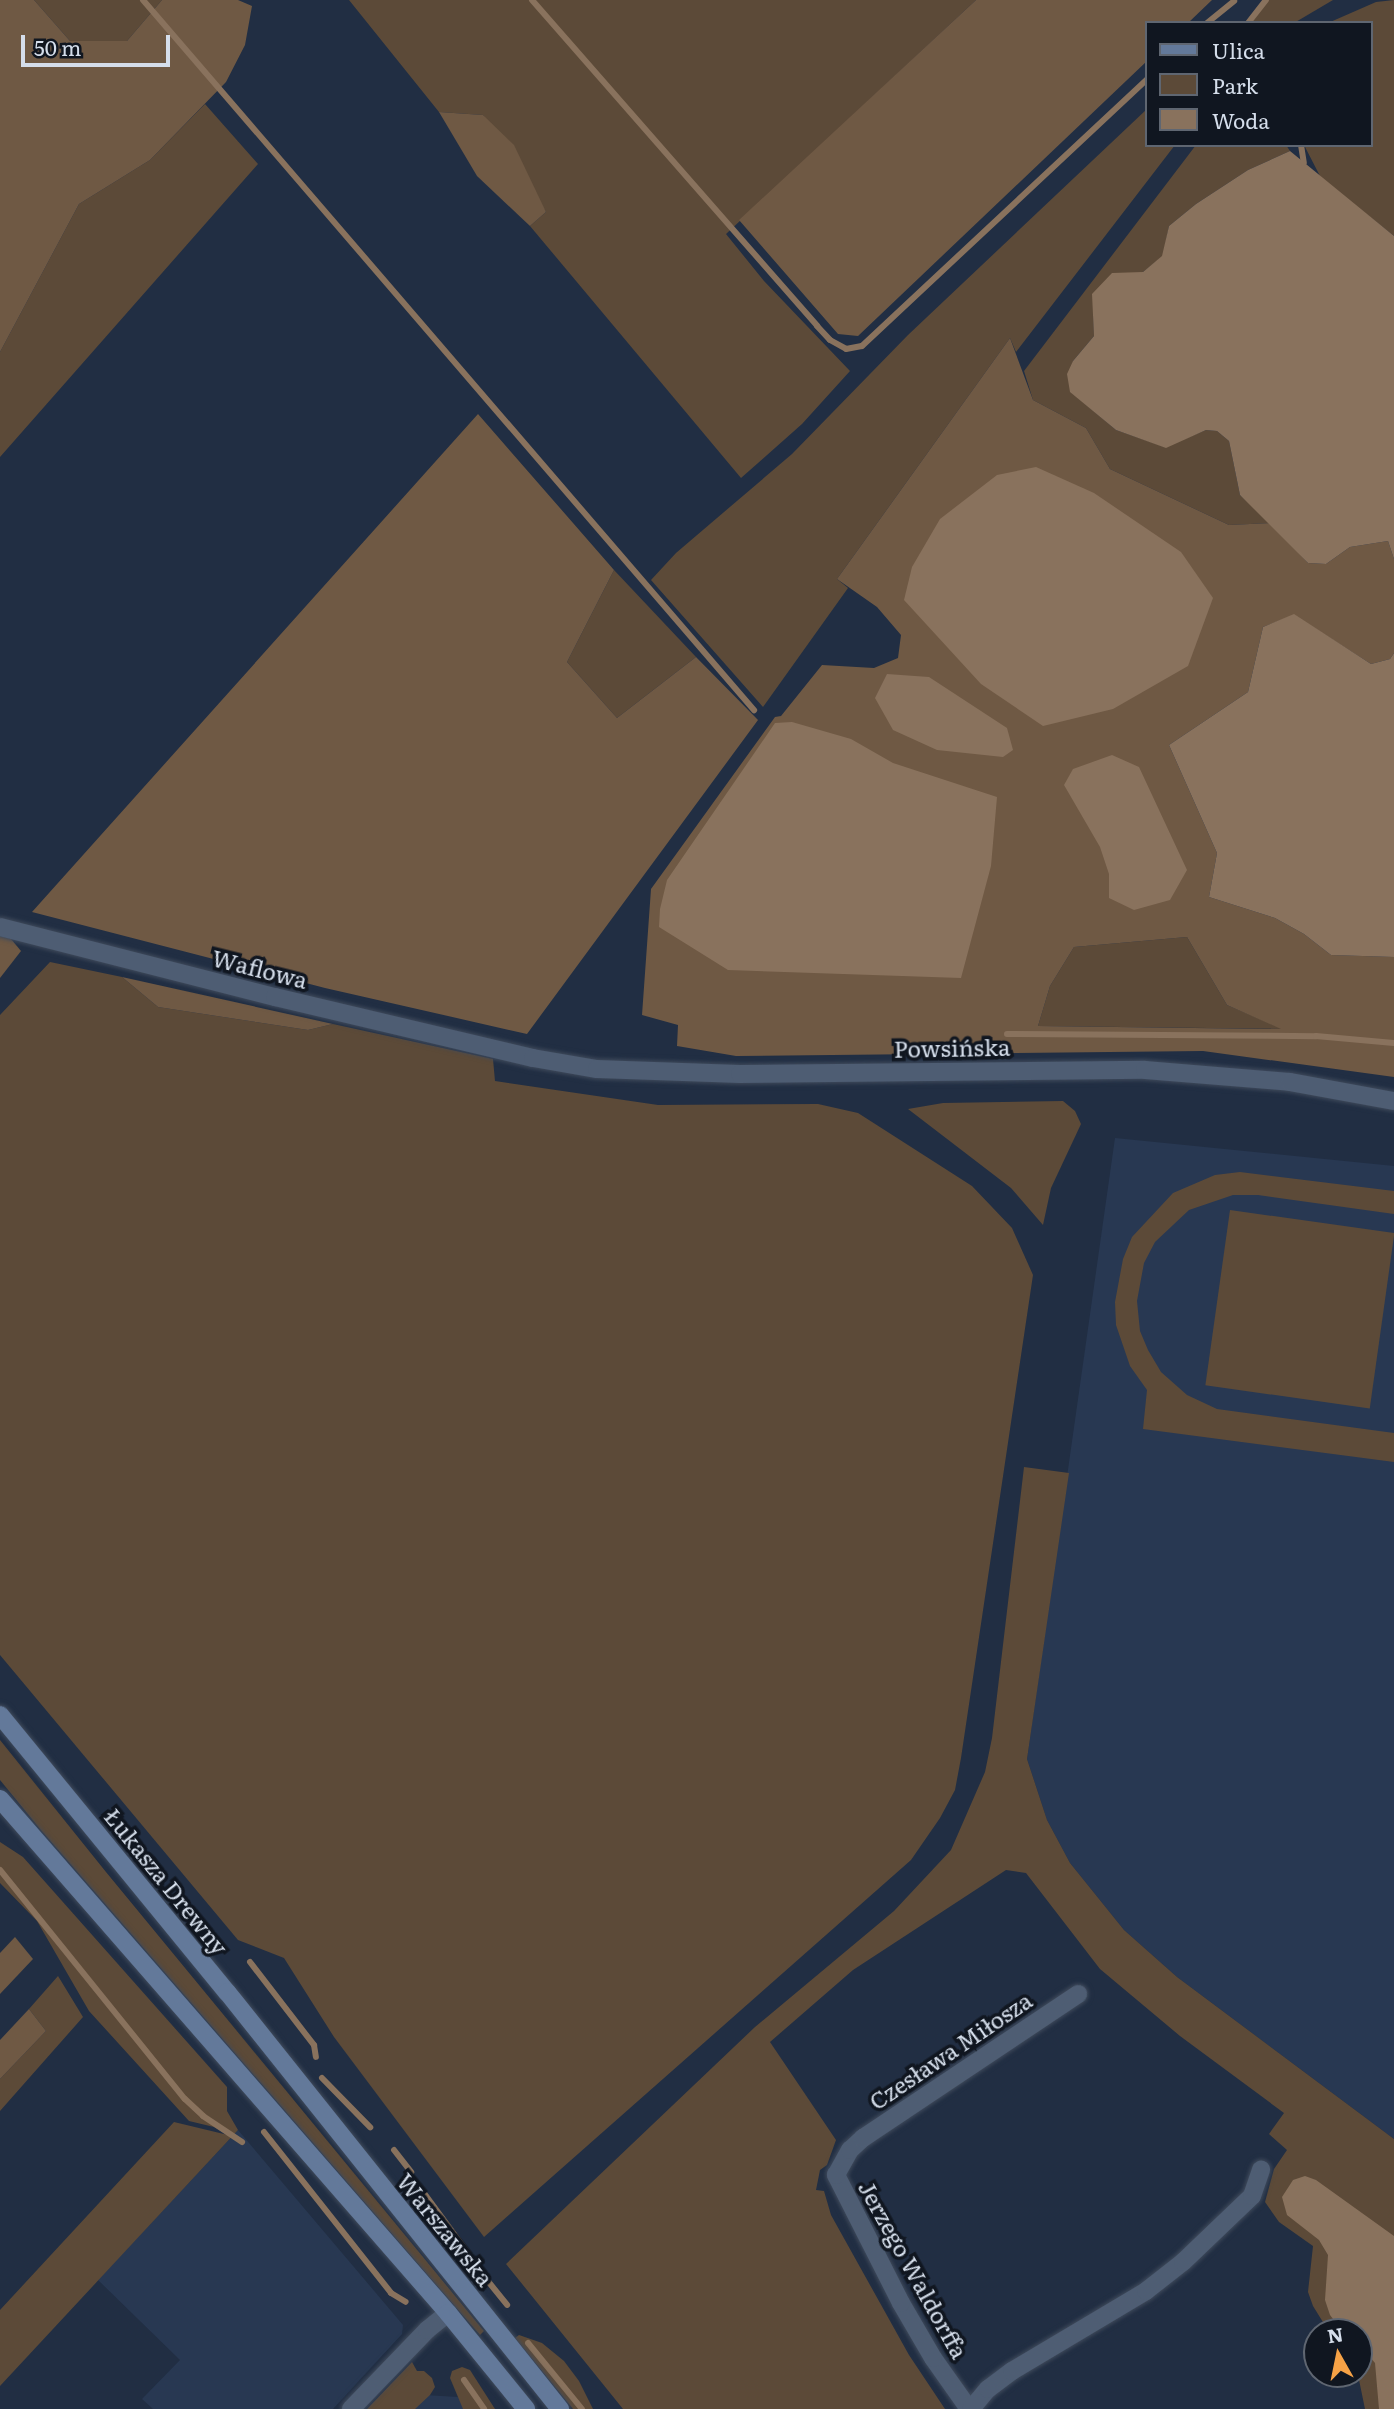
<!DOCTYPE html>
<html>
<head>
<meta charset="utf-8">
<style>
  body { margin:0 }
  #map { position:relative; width:1394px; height:2409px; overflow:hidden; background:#212e43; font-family:Literata,serif }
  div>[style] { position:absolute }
  .built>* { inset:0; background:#283852 }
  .green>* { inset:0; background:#5c4a38; transform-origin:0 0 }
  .forest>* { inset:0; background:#6f5944 }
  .water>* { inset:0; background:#89725d }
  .stream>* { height:6px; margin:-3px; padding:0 3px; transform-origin:3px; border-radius:3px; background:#89725d }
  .roads { filter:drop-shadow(0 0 2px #3f4a5b) drop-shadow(0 0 2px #3f4a5b) }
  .minor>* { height:18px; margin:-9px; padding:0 9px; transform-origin:9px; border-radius:9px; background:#4e5d73 }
  .secondary>* { height:18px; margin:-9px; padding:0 9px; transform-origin:9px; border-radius:9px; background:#63799a }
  span { translate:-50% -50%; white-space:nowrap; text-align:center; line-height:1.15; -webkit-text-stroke:7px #101620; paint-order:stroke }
  .street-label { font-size:23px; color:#d5deeb }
  .legend { position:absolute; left:1145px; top:21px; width:228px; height:126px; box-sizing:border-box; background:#101620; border:2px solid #5f6671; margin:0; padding:9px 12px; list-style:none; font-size:21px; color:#d5deeb }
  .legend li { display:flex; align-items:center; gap:14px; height:35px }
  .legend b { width:35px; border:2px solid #5f6671 }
  .north { position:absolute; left:1303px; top:2318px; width:70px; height:70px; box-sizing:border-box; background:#101620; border:2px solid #5f6671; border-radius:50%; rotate:351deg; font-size:19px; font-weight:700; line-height:28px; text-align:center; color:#d5deeb }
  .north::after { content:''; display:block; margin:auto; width:24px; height:32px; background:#f6a246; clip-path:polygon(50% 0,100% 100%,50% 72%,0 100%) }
  .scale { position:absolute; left:21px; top:35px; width:149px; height:32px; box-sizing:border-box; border:4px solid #d5deeb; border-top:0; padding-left:9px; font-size:21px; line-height:24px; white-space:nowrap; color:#d5deeb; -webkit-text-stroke:5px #101620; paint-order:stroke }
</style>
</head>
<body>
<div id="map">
  <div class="built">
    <div style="clip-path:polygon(1115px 1138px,1394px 1166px,1394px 2139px,1177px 1977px,1124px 1930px,1070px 1863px,1047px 1820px,1027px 1759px)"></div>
    <div style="clip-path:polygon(238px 2130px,403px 2325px,402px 2334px,333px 2409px,153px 2409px,142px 2399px,180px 2360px,98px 2280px)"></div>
    <div style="clip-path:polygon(408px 2394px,458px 2397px,468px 2409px,386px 2409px)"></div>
  </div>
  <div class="green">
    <div style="clip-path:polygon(34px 0,162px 0,127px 41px,70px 41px)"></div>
    <div style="clip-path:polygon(349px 0,976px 0,726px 234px,764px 281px,850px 371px,802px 424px,741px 478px,530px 226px,546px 212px,483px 115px,439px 112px)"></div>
    <div style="clip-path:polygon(1268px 0,1333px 0,1294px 23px,1251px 23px)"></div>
    <div style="clip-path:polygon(1394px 0,1394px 236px,1321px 178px,1304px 145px,1371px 145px,1371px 23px,1328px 23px,1376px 2px)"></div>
    <div style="clip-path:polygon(205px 104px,258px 164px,0 457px,0 352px,79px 204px,150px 160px)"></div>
    <div style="clip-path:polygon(1147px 109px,1147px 145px,1175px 145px,1016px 352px,1010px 338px,837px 579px,848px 588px,763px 707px,651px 580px,676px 553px,792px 454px,908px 335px)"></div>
    <div style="clip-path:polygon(1196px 145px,1286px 145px,1290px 151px,1248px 170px,1196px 204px,1169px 226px,1163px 256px,1143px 272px,1093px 294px,1094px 336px,1073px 361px,1071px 392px,1116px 430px,1165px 447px,1206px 430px,1217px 431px,1229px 441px,1240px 495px,1271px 523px,1229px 525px,1110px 469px,1086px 428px,1033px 400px,1024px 371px)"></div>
    <div style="clip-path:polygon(614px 570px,696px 657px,617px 718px,567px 662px)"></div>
    <div style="clip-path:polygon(1187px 937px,1227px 1005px,1283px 1029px,1038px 1026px,1050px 986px,1074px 947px)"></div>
    <div style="clip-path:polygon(50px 962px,122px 977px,158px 1007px,308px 1030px,333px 1024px,493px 1059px,495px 1081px,658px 1105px,818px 1104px,858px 1113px,972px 1186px,1012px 1228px,1033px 1275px,961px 1758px,955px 1790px,940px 1818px,911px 1860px,484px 2237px,334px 2037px,284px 1958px,238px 1940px,0 1655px,0 1015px)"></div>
    <div style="clip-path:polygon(1063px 1101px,1075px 1111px,1081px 1124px,1051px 1188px,1043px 1225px,1011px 1188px,908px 1109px,943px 1103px)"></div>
    <div style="clip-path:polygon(1240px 1172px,1394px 1191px,1394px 1214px,1258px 1195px,1233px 1195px,1189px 1210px,1155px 1242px,1144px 1263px,1137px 1301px,1140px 1331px,1148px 1350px,1161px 1372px,1187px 1395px,1217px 1409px,1394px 1433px,1394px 1462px,1143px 1429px,1147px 1390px,1130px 1366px,1116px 1325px,1115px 1302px,1123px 1259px,1132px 1237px,1173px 1193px,1215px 1175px)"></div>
    <div style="left:1230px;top:1210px;width:166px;height:177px;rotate:8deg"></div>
    <div style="clip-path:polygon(1024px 1467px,1069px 1473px,1027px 1759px,1047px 1820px,1070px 1863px,1124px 1930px,1177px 1977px,1394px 2139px,1394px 2409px,1365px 2409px,1358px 2375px,1359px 2332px,1331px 2332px,1326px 2327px,1313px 2306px,1308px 2292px,1313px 2246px,1279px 2222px,1265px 2202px,1274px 2169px,1287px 2150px,1269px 2134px,1284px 2113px,1180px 2036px,1100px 1969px,1026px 1873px,1006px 1870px,853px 1970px,770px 2042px,836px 2140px,827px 2165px,820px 2170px,816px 2190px,824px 2191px,831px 2215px,909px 2355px,945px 2409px,623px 2409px,506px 2264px,755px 2027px,894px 1911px,951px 1850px,985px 1772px,992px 1738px)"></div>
    <div style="clip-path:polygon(0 1740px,106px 1872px,484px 2331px,480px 2335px,40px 1829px,0 1780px)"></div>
    <div style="clip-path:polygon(0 1842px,23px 1857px,227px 2087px,227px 2111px,238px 2130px,0 2386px,0 2310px,174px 2122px,228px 2135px,214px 2127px,189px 2121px,89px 2011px,37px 1921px,0 1883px)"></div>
    <div style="clip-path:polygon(58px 1976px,83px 2017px,0 2111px,0 2079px,46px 2031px,29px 2009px)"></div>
    <div style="clip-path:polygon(519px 2335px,542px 2343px,564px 2361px,579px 2381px,593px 2409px,573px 2409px,515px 2338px)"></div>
    <div style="clip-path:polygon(412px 2362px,417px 2371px,424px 2371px,432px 2378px,435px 2387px,430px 2395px,415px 2409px,367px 2409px)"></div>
    <div style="clip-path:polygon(462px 2367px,470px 2370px,495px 2409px,463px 2409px,450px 2378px,452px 2371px)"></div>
  </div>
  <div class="forest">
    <div style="clip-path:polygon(0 0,34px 0,70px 41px,127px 41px,162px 0,238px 0,252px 6px,245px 45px,226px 82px,150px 160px,79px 204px,0 352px)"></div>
    <div style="clip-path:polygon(976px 0,1212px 0,1188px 23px,1147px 23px,1147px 61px,858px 336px,838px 334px,739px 220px)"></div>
    <div style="clip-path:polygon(439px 112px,483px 115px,514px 145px,546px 212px,530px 226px,477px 176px)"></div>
    <div style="clip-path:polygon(evenodd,1010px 338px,1033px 400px,1086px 428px,1110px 469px,1229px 525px,1271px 523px,1308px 563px,1326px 564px,1350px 547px,1388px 541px,1394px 559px,1394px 653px,1390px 659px,1371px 664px,1294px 615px,1263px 627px,1248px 692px,1169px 745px,1217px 853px,1209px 897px,1275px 918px,1304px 934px,1331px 955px,1394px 957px,1394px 1077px,1203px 1051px,736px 1056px,677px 1046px,678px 1025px,642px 1015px,651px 889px,775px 717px,781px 716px,822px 665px,874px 668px,898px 658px,901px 635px,877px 607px,837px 579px,1010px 338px,1187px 937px,1227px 1005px,1281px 1029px,1038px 1026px,1050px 986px,1074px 947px,1187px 937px)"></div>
    <div style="clip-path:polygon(478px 414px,614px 570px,567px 662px,617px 718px,696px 657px,758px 720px,527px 1034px,325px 988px,32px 912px)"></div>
    <div style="clip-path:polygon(0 936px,11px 939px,21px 951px,0 978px)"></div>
    <div style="clip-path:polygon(122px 977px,333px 1024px,308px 1030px,158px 1007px)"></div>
    <div style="clip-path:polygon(15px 1937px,33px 1959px,0 1994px,0 1953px)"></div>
    <div style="clip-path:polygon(29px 2009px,46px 2031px,0 2079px,0 2040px)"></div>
  </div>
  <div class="water">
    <div style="clip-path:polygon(1290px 151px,1394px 236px,1394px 559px,1388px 541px,1350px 547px,1326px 564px,1308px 563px,1240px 495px,1229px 441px,1217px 431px,1206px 430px,1166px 448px,1116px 430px,1070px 392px,1067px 374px,1073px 361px,1094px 336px,1092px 294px,1112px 273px,1143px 272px,1162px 256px,1169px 226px,1196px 204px,1248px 170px)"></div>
    <div style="clip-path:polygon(1036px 467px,1094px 493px,1181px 552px,1213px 598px,1188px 666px,1113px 709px,1043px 726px,981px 684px,904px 600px,912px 567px,940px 519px,997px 475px)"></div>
    <div style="clip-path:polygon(1294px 614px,1371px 664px,1390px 659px,1394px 653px,1394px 957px,1331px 955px,1304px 934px,1275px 918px,1209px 897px,1217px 853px,1169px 745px,1248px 692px,1263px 627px)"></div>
    <div style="clip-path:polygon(887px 674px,929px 677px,1007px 728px,1013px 750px,1003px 757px,937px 750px,893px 730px,875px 698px)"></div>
    <div style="clip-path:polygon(792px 722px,851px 739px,893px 763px,997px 797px,991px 866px,961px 978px,728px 970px,659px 927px,660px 909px,667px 880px,775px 723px)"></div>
    <div style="clip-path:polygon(1112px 755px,1139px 767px,1187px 870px,1170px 900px,1134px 910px,1109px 898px,1109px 874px,1100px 847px,1064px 785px,1073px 769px)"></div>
    <div style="clip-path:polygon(1305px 2176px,1316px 2180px,1394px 2236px,1394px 2409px,1379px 2409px,1375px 2363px,1359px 2344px,1359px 2332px,1343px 2332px,1330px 2315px,1325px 2300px,1328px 2255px,1319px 2240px,1287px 2215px,1282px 2197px,1293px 2180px)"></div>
  </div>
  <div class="stream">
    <div style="left:143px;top:0;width:937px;rotate:49.29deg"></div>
    <div style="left:532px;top:0;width:433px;rotate:48.8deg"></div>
    <div style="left:817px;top:326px;width:19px;rotate:47deg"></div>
    <div style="left:830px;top:340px;width:18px;rotate:29deg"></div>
    <div style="left:846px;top:349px;width:16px;rotate:-11deg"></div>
    <div style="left:862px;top:346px;width:391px;rotate:-43.1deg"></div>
    <div style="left:1207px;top:23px;width:35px;rotate:-39deg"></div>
    <div style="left:1248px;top:23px;width:29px;rotate:-52deg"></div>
    <div style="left:1301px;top:145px;width:18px;rotate:81deg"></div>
    <div style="left:1007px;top:1034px;width:309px;rotate:0.4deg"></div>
    <div style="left:1316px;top:1036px;width:78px;rotate:5.1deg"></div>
    <div style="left:0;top:1870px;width:294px;rotate:51.1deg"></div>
    <div style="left:185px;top:2099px;width:25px;rotate:43deg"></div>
    <div style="left:203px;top:2116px;width:47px;rotate:33.7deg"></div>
    <div style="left:250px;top:1962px;width:105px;rotate:52.4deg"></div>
    <div style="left:314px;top:2045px;width:12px;rotate:81deg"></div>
    <div style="left:322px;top:2078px;width:69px;rotate:45.6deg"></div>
    <div style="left:264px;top:2132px;width:205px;rotate:51.7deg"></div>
    <div style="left:391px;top:2293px;width:17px;rotate:31deg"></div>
    <div style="left:394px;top:2150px;width:28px;rotate:52deg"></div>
    <div style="left:418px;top:2185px;width:84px;rotate:53.7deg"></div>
    <div style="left:487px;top:2280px;width:32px;rotate:51deg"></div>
    <div style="left:528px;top:2343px;width:85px;rotate:50.7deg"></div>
    <div style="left:464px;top:2380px;width:35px;rotate:55deg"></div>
  </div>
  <div class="roads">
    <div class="minor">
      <div style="left:0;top:927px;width:284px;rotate:14.3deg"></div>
      <div style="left:275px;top:997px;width:265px;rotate:13.3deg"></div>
      <div style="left:533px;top:1058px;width:65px;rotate:9.8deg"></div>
      <div style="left:597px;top:1069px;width:143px;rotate:2deg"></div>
      <div style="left:740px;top:1074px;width:405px;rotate:-0.6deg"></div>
      <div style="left:1145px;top:1070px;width:145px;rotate:4.7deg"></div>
      <div style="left:1290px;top:1082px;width:106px;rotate:10.4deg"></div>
      <div style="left:351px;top:2409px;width:110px;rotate:-46.1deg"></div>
      <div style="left:427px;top:2330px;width:27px;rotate:-39deg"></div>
      <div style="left:969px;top:2409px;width:62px;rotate:-125.2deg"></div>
      <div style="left:933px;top:2358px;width:64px;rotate:-120.2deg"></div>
      <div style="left:901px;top:2303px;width:144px;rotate:-116.9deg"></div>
      <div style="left:836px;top:2175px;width:29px;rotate:-61deg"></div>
      <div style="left:850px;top:2150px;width:18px;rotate:-43deg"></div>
      <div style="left:863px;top:2138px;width:259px;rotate:-33.8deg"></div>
      <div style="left:971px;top:2409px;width:26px;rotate:-50deg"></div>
      <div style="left:988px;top:2389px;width:30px;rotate:-37deg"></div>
      <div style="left:1012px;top:2371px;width:156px;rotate:-30.8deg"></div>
      <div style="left:1146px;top:2291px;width:47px;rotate:-38.1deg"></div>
      <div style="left:1183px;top:2262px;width:95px;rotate:-43.7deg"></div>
      <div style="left:1252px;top:2196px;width:28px;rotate:-71deg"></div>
    </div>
    <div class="secondary">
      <div style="left:0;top:1715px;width:358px;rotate:50.7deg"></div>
      <div style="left:227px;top:1992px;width:534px;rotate:51.39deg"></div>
      <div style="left:0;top:1799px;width:682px;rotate:48.92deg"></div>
      <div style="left:448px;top:2313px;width:124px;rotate:50.9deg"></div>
    </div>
  </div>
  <div class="street-label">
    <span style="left:260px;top:968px;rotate:14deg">Waflowa</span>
    <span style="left:952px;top:1047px;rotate:-1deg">Powsińska</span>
    <span style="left:167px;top:1881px;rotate:51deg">Łukasza Drewny</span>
    <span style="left:950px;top:2050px;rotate:-34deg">Czesława Miłosza</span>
    <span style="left:446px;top:2229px;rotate:51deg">Warszawska</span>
    <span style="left:914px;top:2269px;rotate:61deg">Jerzego Waldorffa</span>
  </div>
  <ul class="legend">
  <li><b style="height:9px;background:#63799a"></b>Ulica</li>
  <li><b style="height:19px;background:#5c4a38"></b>Park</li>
  <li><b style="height:19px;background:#89725d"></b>Woda</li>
  </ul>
  <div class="north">N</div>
  <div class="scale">50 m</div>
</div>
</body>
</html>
